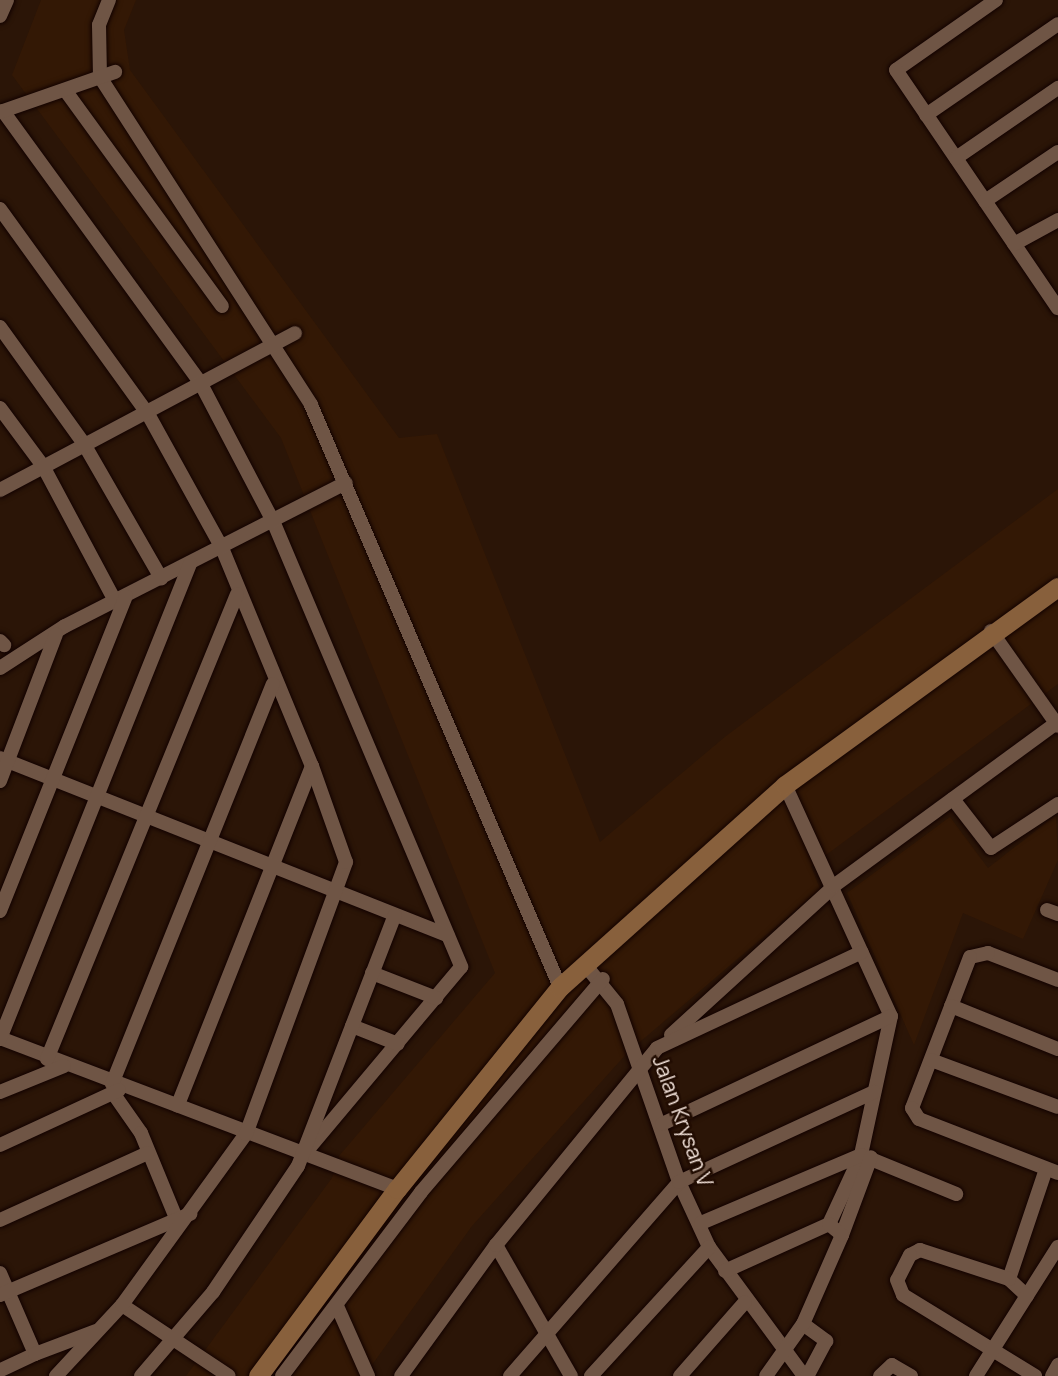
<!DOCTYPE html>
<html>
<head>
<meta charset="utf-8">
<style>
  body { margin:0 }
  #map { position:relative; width:1058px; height:1376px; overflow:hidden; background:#2b1507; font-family:Manrope,sans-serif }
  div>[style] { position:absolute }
  .built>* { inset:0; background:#331805 }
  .roads { filter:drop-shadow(0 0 2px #120200) drop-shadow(0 0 2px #120200) }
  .street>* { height:14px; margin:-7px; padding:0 7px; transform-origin:7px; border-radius:7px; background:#6f5545 }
  .secondary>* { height:19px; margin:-9.5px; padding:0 9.5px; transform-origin:9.5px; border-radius:9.5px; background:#88603c }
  span { translate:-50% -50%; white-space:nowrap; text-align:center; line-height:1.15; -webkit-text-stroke:5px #210c01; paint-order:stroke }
  .street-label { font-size:21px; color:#f3e3da }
</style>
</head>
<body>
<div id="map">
  <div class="built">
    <div style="clip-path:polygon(41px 0,136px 0,124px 30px,130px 70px,399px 438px,437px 434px,600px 842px,726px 736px,1058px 489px,1058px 684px,811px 866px,820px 889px,628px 1052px,472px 1226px,364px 1376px,186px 1376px,332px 1178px,339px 1156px,495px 973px,281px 438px,12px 75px)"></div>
    <div style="clip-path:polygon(1056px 815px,1058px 860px,1023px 939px,963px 913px,914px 1045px,847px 893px,950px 817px,988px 868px)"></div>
  </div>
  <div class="roads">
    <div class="street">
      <div style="left:109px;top:0;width:27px;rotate:112deg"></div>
      <div style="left:99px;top:25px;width:52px;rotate:88.9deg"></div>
      <div style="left:100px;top:77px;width:390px;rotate:57.2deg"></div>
      <div style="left:311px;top:405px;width:633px;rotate:66.84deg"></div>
      <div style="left:996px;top:0;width:122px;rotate:145deg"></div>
      <div style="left:896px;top:70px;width:288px;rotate:55.8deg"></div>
      <div style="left:0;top:16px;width:17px;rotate:-66deg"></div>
      <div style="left:65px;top:90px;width:267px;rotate:54deg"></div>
      <div style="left:3px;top:111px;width:337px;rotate:54deg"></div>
      <div style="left:201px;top:384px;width:155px;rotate:62.3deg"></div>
      <div style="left:273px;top:521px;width:484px;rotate:67.1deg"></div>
      <div style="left:461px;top:967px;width:244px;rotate:130deg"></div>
      <div style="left:0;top:112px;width:122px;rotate:-19.2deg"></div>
      <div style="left:926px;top:115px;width:160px;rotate:-34.6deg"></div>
      <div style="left:956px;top:158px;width:124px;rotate:-34.5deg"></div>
      <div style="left:985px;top:201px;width:88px;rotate:-33.9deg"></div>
      <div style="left:0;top:209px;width:253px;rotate:54.2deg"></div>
      <div style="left:148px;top:414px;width:153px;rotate:61.1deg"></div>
      <div style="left:222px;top:548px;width:236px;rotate:67.6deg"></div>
      <div style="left:312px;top:766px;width:365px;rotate:111.6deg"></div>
      <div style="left:1014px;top:244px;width:50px;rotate:-28.6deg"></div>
      <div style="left:0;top:327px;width:144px;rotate:54.3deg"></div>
      <div style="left:84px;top:444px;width:155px;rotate:60.1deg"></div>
      <div style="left:0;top:408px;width:72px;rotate:53.4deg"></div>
      <div style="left:43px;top:466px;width:153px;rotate:61.9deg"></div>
      <div style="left:0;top:490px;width:334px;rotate:-28deg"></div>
      <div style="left:991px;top:631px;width:116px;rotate:54.8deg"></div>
      <div style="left:0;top:641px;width:6px;rotate:45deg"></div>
      <div style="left:0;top:668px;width:77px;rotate:-32.9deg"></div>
      <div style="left:65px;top:626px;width:315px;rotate:-27deg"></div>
      <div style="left:0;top:758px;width:481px;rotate:21.6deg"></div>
      <div style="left:0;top:781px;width:157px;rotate:-69.1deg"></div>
      <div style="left:785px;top:785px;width:254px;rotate:65.4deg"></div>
      <div style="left:891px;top:1016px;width:142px;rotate:102.2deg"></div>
      <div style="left:861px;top:1155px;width:76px;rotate:114.9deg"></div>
      <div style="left:953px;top:799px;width:62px;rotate:52.2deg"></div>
      <div style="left:991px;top:848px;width:80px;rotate:-33.3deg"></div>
      <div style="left:1047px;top:910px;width:12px;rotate:20deg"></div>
      <div style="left:0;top:911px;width:339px;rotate:-68.2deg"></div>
      <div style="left:586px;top:966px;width:49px;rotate:50.8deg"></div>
      <div style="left:617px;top:1004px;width:188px;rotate:70.8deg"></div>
      <div style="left:679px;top:1182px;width:72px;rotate:65.2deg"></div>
      <div style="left:709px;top:1247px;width:160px;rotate:53.6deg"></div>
      <div style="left:372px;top:973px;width:69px;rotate:21.3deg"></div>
      <div style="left:1058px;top:980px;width:75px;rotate:-158.9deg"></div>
      <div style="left:988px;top:953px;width:18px;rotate:167deg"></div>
      <div style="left:970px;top:957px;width:162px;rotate:111deg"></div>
      <div style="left:912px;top:1108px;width:13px;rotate:58deg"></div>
      <div style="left:919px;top:1119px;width:149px;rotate:21.2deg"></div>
      <div style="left:951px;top:1006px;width:115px;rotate:21.9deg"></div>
      <div style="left:352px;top:1026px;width:49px;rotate:21.4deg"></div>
      <div style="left:671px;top:1035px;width:222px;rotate:-42.4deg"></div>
      <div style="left:835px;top:885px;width:276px;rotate:-36.2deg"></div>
      <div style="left:0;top:1038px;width:425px;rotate:20.8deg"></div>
      <div style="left:0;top:1039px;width:512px;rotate:-68.2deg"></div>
      <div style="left:47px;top:1059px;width:502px;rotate:-67.77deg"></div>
      <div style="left:931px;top:1060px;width:135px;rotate:20.3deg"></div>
      <div style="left:112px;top:1084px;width:431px;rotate:-68.1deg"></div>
      <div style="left:0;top:1092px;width:69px;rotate:-22.1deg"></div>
      <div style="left:113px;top:1093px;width:49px;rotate:55deg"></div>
      <div style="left:141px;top:1133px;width:92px;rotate:67.6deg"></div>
      <div style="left:662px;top:1124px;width:253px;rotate:-25.2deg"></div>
      <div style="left:0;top:1145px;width:131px;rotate:-24.8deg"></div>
      <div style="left:861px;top:1155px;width:103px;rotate:22.3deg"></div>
      <div style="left:0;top:1220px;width:162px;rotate:-24.4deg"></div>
      <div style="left:701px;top:1223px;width:174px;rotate:-23deg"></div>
      <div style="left:842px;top:1235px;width:83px;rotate:-69.6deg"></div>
      <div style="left:496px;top:1245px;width:151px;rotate:60.2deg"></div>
      <div style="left:725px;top:1271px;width:114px;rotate:-24.3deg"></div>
      <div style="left:0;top:1273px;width:88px;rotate:66.6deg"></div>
      <div style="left:35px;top:1354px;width:38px;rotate:155deg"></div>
      <div style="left:1009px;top:1279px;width:116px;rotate:-71.4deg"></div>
      <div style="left:0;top:1295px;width:207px;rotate:-23.1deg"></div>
      <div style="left:1027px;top:1296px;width:25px;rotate:-137deg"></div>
      <div style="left:1009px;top:1279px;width:94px;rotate:-162deg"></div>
      <div style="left:920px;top:1250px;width:11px;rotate:153deg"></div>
      <div style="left:910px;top:1255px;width:28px;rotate:117deg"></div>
      <div style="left:897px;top:1280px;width:16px;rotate:68deg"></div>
      <div style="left:903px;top:1295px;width:155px;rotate:31.5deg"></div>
      <div style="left:122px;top:1305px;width:128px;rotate:33.6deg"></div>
      <div style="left:337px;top:1306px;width:77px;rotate:66.1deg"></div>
      <div style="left:803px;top:1324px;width:29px;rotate:36deg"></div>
      <div style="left:826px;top:1341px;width:40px;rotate:118deg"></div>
      <div style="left:35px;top:1354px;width:65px;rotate:-20.7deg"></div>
      <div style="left:56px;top:1376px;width:97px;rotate:-47.1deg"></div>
      <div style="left:122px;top:1305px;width:211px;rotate:-54.1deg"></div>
      <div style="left:246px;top:1134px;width:290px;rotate:-69.8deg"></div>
      <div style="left:346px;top:862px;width:102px;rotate:-109.5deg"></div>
      <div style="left:141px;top:1376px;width:111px;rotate:-49.4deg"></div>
      <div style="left:213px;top:1292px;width:152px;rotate:-56deg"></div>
      <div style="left:298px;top:1166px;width:269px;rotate:-68.9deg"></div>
      <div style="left:282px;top:1376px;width:231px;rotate:-52.9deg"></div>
      <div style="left:421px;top:1192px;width:280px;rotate:-49.5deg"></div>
      <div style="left:401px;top:1376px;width:162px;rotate:-54.1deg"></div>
      <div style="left:496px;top:1245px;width:254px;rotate:-50.7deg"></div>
      <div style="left:657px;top:1048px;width:226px;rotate:-25.1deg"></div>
      <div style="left:510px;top:1376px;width:257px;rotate:-48.9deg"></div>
      <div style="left:679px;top:1182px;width:215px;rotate:-24.8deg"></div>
      <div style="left:591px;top:1376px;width:175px;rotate:-47.5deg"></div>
      <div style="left:680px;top:1376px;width:98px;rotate:-48.7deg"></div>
      <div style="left:766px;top:1376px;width:64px;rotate:-54.6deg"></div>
      <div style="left:803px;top:1324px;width:97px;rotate:-66.3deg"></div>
      <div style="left:842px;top:1235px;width:17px;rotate:-140deg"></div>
      <div style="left:880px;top:1376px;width:16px;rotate:-43deg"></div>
      <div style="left:892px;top:1365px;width:22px;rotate:30deg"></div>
      <div style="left:976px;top:1376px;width:153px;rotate:-57.6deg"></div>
      <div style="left:1052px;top:1376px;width:13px;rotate:-61deg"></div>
    </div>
    <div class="secondary">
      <div style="left:258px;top:1376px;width:233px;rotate:-53.4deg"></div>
      <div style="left:397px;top:1189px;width:260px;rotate:-51.1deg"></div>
      <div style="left:560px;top:987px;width:302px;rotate:-41.9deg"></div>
      <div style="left:785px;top:785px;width:337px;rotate:-36deg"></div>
    </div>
  </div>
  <div class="street-label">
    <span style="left:683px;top:1121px;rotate:70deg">Jalan Krysan V</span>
  </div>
</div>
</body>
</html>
